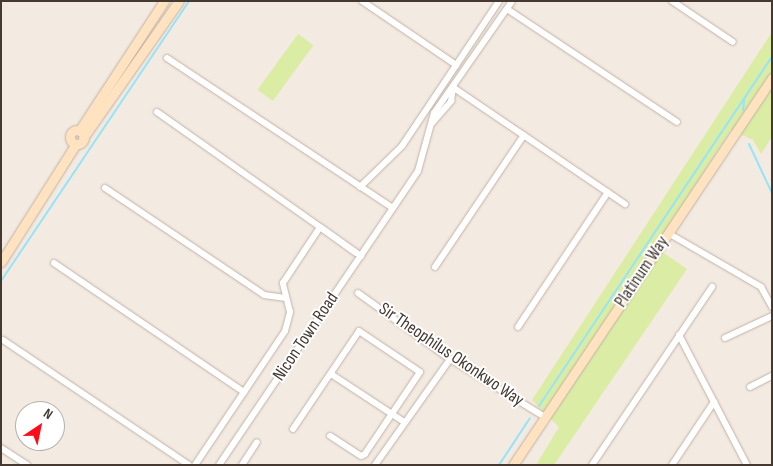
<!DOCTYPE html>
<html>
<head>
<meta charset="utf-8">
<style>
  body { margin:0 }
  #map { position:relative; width:773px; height:466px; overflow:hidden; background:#f3eae1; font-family:"Sofia Sans Condensed",sans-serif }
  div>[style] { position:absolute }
  .green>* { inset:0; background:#dbeda5; transform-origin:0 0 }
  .stream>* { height:2px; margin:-1px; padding:0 1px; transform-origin:1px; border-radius:1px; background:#95e4f8 }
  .roads { filter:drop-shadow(0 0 1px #c2b2a6) drop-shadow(0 0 1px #c2b2a6) }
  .street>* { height:6px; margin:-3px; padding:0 3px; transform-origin:3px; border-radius:3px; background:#fff }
  .secondary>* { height:9px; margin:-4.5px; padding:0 4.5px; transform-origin:4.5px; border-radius:4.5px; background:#ffe2bf }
  .secondary>.ring { margin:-4.5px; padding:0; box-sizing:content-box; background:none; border:9px solid #ffe2bf; border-radius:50% }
  span { translate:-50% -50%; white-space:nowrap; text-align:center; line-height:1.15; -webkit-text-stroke:4px #fff; paint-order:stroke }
  .street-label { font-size:18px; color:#453932 }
  .frame { position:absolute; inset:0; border:2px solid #453932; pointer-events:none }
  .north { position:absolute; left:15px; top:401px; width:50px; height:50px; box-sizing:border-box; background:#fff; border:1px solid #b5b0ad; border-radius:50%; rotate:34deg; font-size:14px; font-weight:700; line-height:20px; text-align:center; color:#453932 }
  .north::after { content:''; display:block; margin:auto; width:18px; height:22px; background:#ff0c1b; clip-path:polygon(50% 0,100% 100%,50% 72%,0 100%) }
</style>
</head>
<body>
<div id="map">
  <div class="green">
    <div style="clip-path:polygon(772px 32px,772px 137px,761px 154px,753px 140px,731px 130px,655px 247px,687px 269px,554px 465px,536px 465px,559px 427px,532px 400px)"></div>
    <div style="left:298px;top:34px;width:19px;height:69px;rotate:36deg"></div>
  </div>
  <div class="stream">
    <div style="left:743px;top:110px;width:10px;rotate:-84deg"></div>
    <div style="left:749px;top:144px;width:54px;rotate:64.9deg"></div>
    <div style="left:1px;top:281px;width:337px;rotate:-56.1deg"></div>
    <div style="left:539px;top:406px;width:420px;rotate:-56.3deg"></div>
    <div style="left:499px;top:465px;width:56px;rotate:-56.6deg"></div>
  </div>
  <div class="roads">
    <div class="street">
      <div style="left:362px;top:1px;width:114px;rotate:34.2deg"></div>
      <div style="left:672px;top:1px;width:73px;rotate:33.9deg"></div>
      <div style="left:507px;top:9px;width:204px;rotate:33.6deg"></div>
      <div style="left:167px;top:58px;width:271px;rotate:33.6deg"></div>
      <div style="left:454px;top:88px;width:207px;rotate:34.2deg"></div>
      <div style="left:157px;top:112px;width:250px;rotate:35.2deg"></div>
      <div style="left:433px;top:122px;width:28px;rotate:-49deg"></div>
      <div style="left:451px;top:101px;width:12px;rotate:-81deg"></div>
      <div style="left:360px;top:187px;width:59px;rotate:-44.3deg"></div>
      <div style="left:402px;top:146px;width:174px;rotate:-56.2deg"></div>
      <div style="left:105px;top:188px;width:192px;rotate:33.9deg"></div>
      <div style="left:264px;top:295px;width:22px;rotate:8deg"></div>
      <div style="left:320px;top:227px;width:44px;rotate:35.8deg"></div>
      <div style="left:668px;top:233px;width:108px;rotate:30.1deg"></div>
      <div style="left:761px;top:287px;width:23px;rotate:61deg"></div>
      <div style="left:54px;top:263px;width:230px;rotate:34.2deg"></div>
      <div style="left:435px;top:267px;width:159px;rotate:-56deg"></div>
      <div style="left:358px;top:293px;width:113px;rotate:35.7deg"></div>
      <div style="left:450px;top:359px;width:111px;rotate:31.4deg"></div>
      <div style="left:518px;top:327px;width:162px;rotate:-56.3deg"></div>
      <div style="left:679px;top:335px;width:147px;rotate:62.4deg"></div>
      <div style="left:725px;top:338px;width:52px;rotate:-25.1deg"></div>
      <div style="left:3px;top:340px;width:224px;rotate:33.9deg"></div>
      <div style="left:331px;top:374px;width:87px;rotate:33.3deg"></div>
      <div style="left:750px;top:387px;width:25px;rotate:-27deg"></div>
      <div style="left:293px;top:429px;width:118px;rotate:-56deg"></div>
      <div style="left:359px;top:331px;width:73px;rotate:33.9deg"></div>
      <div style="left:420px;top:372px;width:99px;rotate:123.9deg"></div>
      <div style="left:365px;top:454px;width:4px;rotate:153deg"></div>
      <div style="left:361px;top:456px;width:37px;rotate:-147deg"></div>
      <div style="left:1px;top:448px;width:31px;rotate:33deg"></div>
      <div style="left:195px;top:465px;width:161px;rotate:-56.1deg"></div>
      <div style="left:285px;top:331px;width:20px;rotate:-75deg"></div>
      <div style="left:290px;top:312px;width:30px;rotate:-104deg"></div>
      <div style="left:283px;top:283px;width:67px;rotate:-56.5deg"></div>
      <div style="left:219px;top:465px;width:355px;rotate:-55.9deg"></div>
      <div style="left:418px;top:171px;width:60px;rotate:-74.6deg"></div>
      <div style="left:434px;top:113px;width:136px;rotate:-55.1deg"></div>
      <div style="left:242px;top:465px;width:27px;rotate:-57deg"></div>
      <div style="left:375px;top:465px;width:130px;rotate:-54.7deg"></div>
      <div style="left:592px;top:465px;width:215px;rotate:-56deg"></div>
      <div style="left:672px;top:465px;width:76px;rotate:-56.3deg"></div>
    </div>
    <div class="secondary">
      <div class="ring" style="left:70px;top:130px;width:5px;height:5px"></div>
      <div style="left:79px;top:131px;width:155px;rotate:-56.8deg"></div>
      <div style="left:83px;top:138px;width:167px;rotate:-55deg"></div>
      <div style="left:1px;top:262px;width:140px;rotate:-57.6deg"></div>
      <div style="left:513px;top:465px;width:466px;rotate:-56.2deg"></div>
    </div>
  </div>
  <div class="street-label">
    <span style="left:642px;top:272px;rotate:-56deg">Platinum Way</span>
    <span style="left:306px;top:337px;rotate:-56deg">Nicon Town Road</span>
    <span style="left:451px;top:355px;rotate:34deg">Sir Theophilus Okonkwo Way</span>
  </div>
  <div class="frame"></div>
  <div class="north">N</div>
</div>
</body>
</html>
